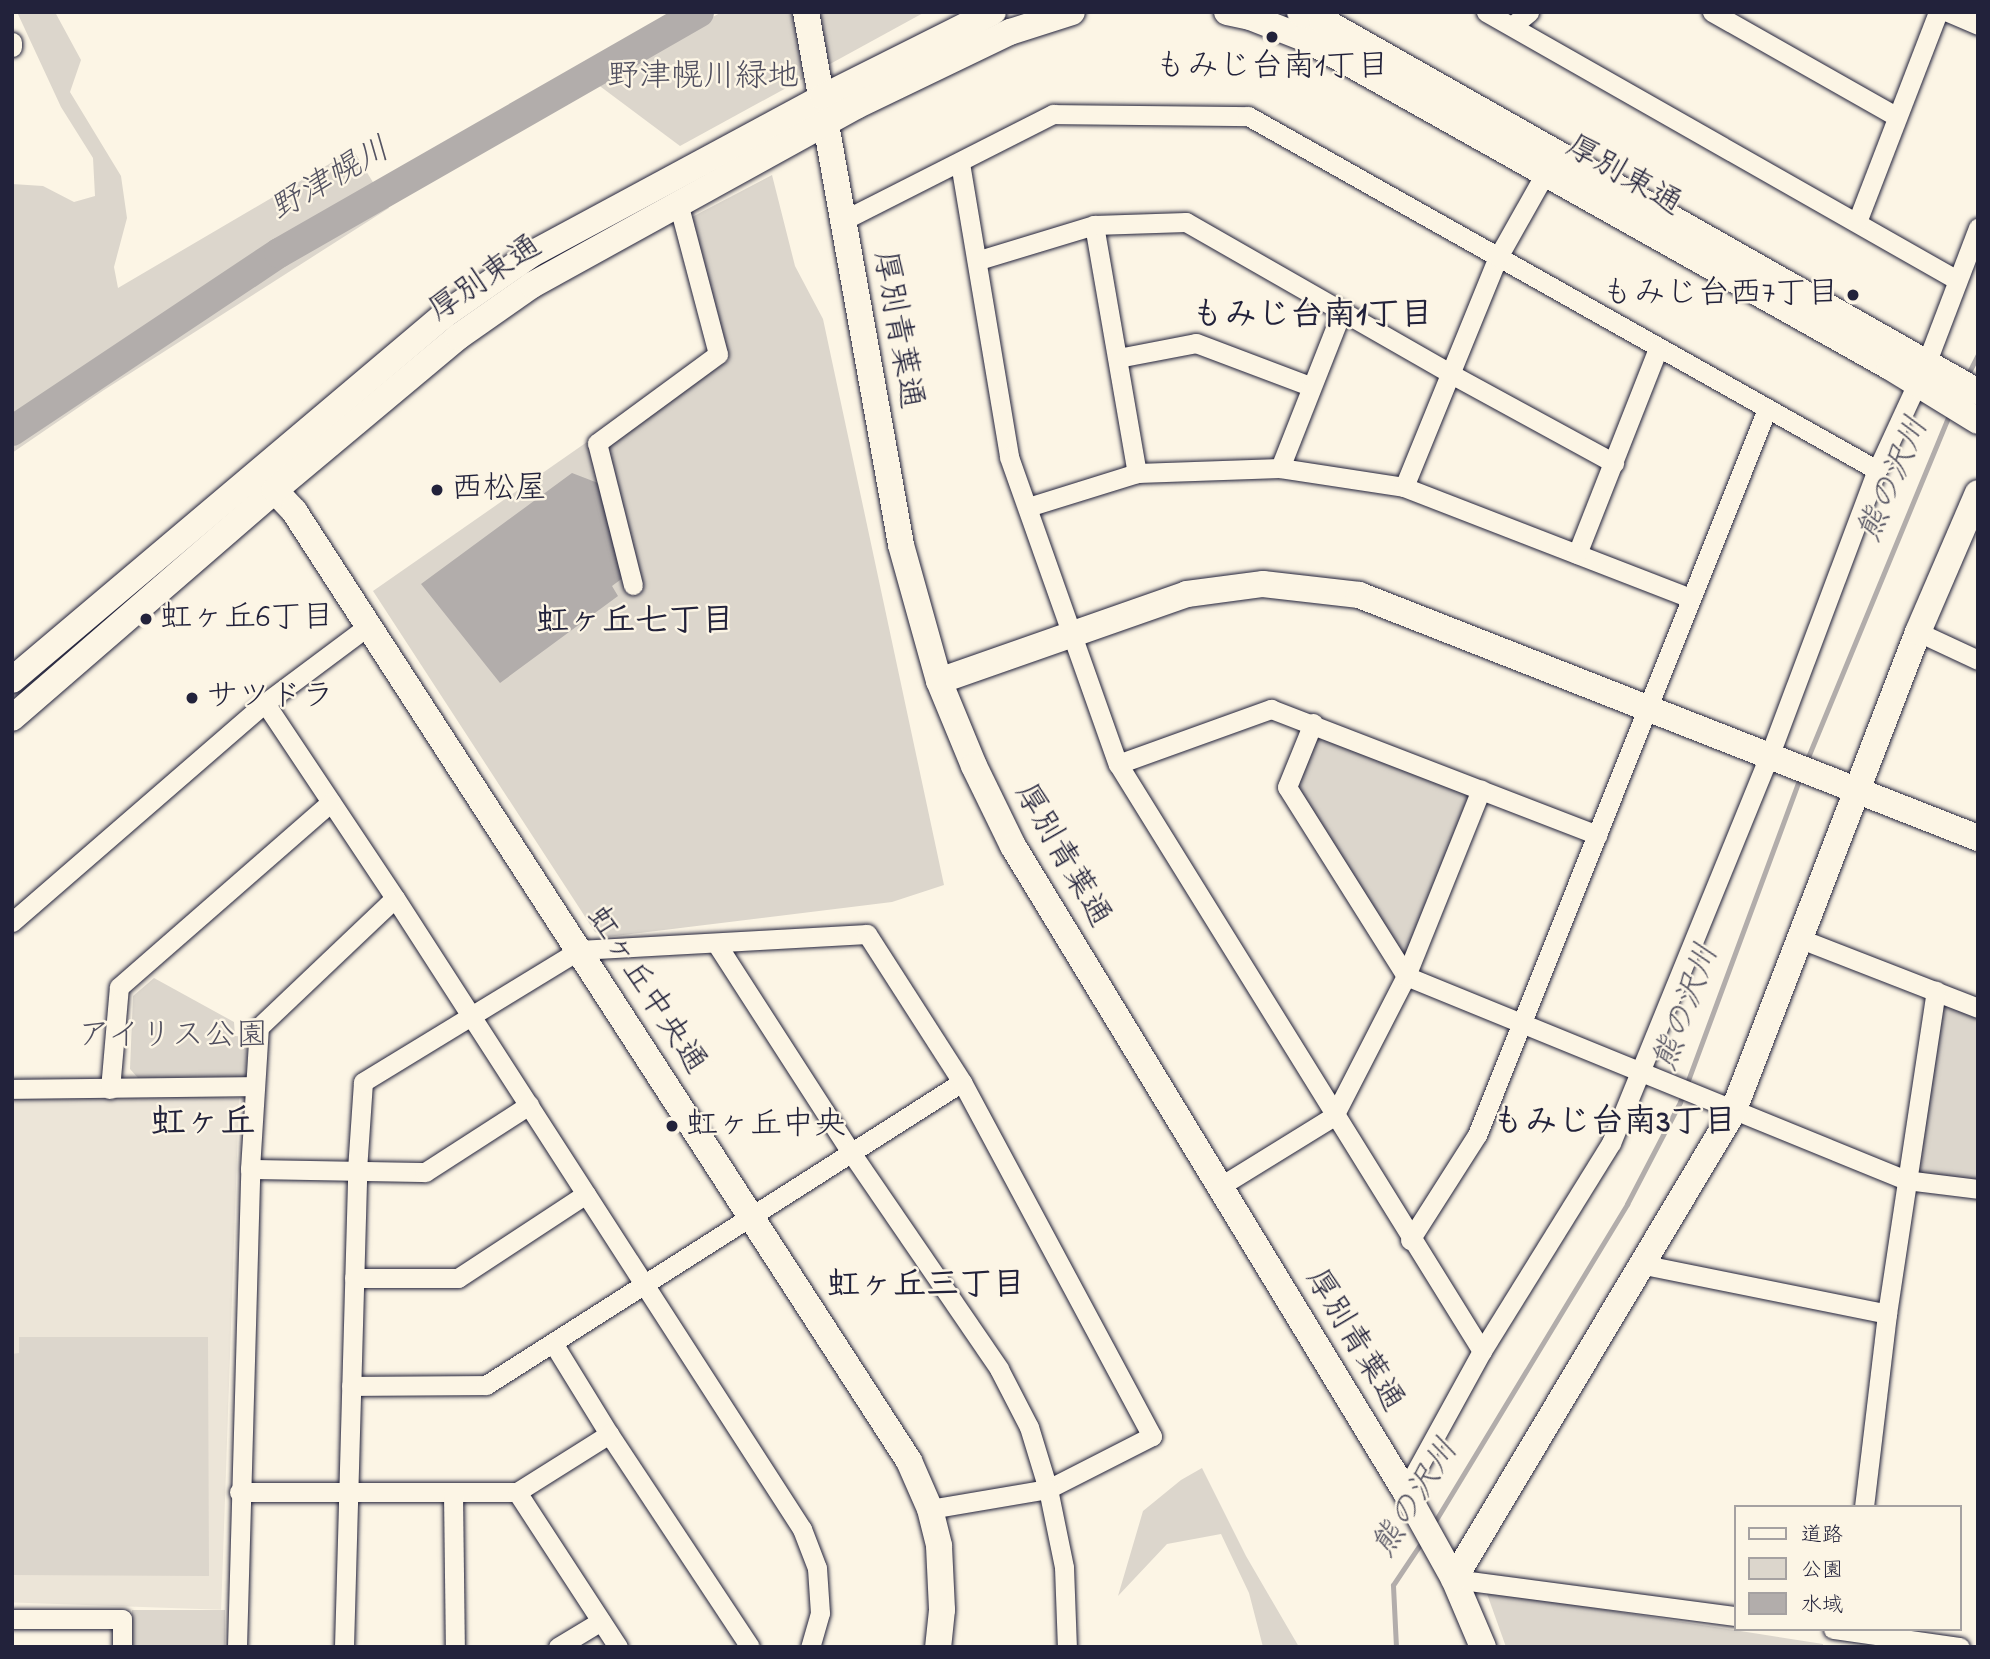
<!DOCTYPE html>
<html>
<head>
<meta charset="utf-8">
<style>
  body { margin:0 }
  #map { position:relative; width:1990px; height:1659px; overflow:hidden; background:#fcf5e5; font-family:"Indie Flower","Klee One",sans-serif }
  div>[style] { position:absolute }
  .built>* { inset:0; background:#ece5d8; transform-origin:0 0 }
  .green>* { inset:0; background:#dcd6cc; transform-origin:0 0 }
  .water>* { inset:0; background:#b2adab }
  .stream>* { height:5px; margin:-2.5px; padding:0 2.5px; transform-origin:2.5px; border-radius:2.5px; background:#b2adab }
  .river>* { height:30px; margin:-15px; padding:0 15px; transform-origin:15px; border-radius:15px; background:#b2adab }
  .roads { filter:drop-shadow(0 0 2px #22223b) drop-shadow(0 0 2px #22223b) }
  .street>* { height:19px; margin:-9.5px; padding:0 9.5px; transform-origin:9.5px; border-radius:9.5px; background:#fcf5e5 }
  .secondary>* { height:26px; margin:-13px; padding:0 13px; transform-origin:13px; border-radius:13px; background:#fcf5e5 }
  .dots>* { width:19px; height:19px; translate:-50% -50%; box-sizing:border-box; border:4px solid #fcf5e5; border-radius:50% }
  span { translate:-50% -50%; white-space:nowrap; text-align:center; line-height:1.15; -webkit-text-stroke:5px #fcf5e5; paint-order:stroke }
  .poi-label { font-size:32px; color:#22223b }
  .right { translate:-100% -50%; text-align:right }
  .left { translate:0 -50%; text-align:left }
  .park-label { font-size:32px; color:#504f5f }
  .street-label { font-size:32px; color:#22223b }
  .water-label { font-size:33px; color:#545362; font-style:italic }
  .neighbourhood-label { font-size:33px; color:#22223b; font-weight:700 }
  .quarter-label { font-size:35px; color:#22223b; font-weight:700 }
  .frame { position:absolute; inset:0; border:14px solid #22223b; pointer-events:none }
  .legend { position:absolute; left:1734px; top:1505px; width:228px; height:126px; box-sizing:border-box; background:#fcf5e5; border:2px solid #a5a1a1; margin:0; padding:9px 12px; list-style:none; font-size:21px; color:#22223b }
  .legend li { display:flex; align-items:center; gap:14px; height:35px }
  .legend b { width:35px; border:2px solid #a5a1a1 }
</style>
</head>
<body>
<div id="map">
  <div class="built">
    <div style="left:239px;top:1098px;width:512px;height:227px;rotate:92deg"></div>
  </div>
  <div class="green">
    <div style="clip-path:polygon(17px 12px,55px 12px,81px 60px,70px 92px,121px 176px,127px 218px,114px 267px,118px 288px,353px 150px,389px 208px,104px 390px,12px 453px,12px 184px,43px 186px,74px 202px,95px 196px,93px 158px,61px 107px)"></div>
    <div style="clip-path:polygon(722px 12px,925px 12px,680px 146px,593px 81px)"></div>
    <div style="clip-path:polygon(772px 175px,795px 266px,823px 319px,944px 885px,892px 902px,607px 937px,595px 932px,373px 591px,620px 419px,627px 428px,729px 360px,692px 217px)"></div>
    <div style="clip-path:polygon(1313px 723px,1481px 789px,1406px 976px,1287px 787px)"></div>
    <div style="clip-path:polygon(154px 978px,234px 1022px,235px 1036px,248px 1037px,246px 1077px,138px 1078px,130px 1069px,133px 996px)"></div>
    <div style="clip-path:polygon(1936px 991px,1978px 1008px,1978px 1189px,1906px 1180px)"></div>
    <div style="clip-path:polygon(19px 1337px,208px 1337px,209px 1576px,12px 1575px,12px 1354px,19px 1353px)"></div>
    <div style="clip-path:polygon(1202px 1468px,1246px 1556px,1299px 1647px,1263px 1647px,1249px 1593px,1221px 1534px,1167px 1544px,1118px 1596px,1143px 1511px,1181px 1480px)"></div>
    <div style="clip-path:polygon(1486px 1591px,1823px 1644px,1823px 1647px,1506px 1647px)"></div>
    <div style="left:132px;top:1610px;width:93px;height:37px"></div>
  </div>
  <div class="water">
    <div style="clip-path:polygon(572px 473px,598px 483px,624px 577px,612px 586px,618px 596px,500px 683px,421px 584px)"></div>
  </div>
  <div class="stream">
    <div style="left:1966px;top:378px;width:27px;rotate:-63deg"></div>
    <div style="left:1806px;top:762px;width:378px;rotate:-67.6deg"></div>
    <div style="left:1434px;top:1523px;width:373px;rotate:-58.8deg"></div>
    <div style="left:1627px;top:1204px;width:115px;rotate:-62.5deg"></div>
    <div style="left:1680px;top:1102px;width:346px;rotate:-69.7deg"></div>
    <div style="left:1396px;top:1647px;width:62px;rotate:-92.8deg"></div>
    <div style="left:1393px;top:1585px;width:54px;rotate:-56.3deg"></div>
  </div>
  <div class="river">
    <div style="left:12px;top:431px;width:321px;rotate:-33.7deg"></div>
    <div style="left:279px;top:253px;width:484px;rotate:-29.8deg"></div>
  </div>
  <div class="roads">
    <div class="street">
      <div style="left:1486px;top:12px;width:542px;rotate:29.64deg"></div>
      <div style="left:1712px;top:12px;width:211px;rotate:29.5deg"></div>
      <div style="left:1948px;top:12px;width:33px;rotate:23deg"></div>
      <div style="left:1512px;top:26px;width:22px;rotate:-39deg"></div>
      <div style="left:12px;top:42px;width:5px;rotate:90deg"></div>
      <div style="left:960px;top:163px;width:298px;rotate:80.5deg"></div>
      <div style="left:1009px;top:457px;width:326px;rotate:70.5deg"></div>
      <div style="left:1118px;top:764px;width:691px;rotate:58.2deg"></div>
      <div style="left:842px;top:221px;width:237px;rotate:-26.9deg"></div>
      <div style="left:1053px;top:114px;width:195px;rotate:0.6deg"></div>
      <div style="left:1248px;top:116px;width:722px;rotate:29.37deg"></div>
      <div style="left:1857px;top:222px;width:225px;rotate:-68.9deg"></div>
      <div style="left:1094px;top:225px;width:252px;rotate:80.2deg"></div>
      <div style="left:979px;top:260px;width:120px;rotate:-16.9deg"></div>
      <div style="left:1094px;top:225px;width:92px;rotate:-1.9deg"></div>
      <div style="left:1186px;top:222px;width:305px;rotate:29.8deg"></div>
      <div style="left:1451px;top:374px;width:186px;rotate:28.6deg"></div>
      <div style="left:1118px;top:358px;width:79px;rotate:-10.9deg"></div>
      <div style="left:1196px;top:343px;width:122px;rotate:20.7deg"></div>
      <div style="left:1280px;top:468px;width:169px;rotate:-68.5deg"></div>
      <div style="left:1404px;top:487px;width:248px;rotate:-67.8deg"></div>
      <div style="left:1498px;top:257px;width:108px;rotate:-60.6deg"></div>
      <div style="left:1028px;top:507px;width:114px;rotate:-17.3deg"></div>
      <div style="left:1137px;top:473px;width:143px;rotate:-2deg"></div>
      <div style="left:1280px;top:468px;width:125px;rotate:8.7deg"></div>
      <div style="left:1404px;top:487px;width:307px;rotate:21.2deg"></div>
      <div style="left:1577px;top:554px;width:221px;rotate:-68.5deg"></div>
      <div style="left:633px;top:585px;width:146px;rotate:-104.2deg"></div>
      <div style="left:597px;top:443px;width:150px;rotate:-36.3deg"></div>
      <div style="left:718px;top:354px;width:156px;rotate:-104.8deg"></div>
      <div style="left:1918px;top:632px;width:66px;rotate:25deg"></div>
      <div style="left:265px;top:703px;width:234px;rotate:56.3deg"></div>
      <div style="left:395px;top:898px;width:751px;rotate:57.18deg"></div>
      <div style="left:802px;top:1529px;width:42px;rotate:69deg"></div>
      <div style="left:817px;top:1568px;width:45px;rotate:86.2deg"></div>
      <div style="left:820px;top:1613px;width:35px;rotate:106deg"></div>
      <div style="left:1313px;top:723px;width:69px;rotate:112.1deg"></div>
      <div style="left:1287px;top:787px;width:223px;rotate:57.8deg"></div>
      <div style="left:1406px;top:976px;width:540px;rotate:22.2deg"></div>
      <div style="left:1906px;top:1180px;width:73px;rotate:7.1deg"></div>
      <div style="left:1118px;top:764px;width:163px;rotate:-19.8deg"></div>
      <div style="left:1271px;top:709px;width:350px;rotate:21.1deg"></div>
      <div style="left:12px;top:922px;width:335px;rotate:-40.9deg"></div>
      <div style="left:265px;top:703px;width:129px;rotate:-36.8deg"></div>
      <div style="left:1801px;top:939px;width:190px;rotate:21.3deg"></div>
      <div style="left:716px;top:943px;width:247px;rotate:57.2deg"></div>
      <div style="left:850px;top:1151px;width:264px;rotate:55.6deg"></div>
      <div style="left:999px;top:1369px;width:65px;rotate:62.7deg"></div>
      <div style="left:1029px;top:1427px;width:65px;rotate:73deg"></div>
      <div style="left:1048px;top:1489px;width:80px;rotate:78.4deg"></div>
      <div style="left:1064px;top:1567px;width:80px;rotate:87.9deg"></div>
      <div style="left:12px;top:1089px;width:242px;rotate:-0.7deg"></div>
      <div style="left:110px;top:1089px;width:102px;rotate:-85deg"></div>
      <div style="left:119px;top:987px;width:281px;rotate:-41.1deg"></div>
      <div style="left:250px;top:1169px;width:175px;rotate:1deg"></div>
      <div style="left:425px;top:1172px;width:124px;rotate:-32.8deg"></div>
      <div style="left:1219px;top:1187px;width:135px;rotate:-31.7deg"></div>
      <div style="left:1334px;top:1116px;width:157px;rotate:-62.8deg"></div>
      <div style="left:1406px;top:976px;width:201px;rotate:-68.1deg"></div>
      <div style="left:1410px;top:1240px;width:125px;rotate:-57.5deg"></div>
      <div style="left:1477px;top:1135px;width:782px;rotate:-68.23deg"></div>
      <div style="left:1640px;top:1264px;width:252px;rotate:11.4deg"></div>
      <div style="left:354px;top:1278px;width:104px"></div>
      <div style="left:458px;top:1278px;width:153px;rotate:-33.3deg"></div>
      <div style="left:553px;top:1343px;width:107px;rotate:58.4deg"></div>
      <div style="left:609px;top:1434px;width:255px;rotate:56.5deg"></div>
      <div style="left:351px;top:1386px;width:135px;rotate:-0.4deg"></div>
      <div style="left:486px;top:1385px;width:564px;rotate:-32.48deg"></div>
      <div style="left:1405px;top:1491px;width:160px;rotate:-61.2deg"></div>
      <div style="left:1482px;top:1351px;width:245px;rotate:-58.2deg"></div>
      <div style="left:1611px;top:1143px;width:420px;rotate:-67.8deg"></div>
      <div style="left:1770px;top:754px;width:303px;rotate:-69.4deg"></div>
      <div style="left:1877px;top:470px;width:117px;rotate:-65.2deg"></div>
      <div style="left:1926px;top:364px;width:146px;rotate:-69.1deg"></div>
      <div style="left:239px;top:1492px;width:278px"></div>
      <div style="left:517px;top:1492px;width:109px;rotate:-32.2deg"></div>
      <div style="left:517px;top:1492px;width:185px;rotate:56.9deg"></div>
      <div style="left:453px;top:1493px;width:154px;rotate:89.3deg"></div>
      <div style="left:1864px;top:1507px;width:194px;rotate:-83.2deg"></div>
      <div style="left:1887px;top:1314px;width:327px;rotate:-81.4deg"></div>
      <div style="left:1454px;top:1579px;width:284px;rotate:7.5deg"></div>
      <div style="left:12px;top:1619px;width:110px"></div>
      <div style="left:122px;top:1619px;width:28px;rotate:90deg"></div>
      <div style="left:1833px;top:1629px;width:128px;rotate:8.1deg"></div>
      <div style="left:237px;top:1647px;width:478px;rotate:-88.4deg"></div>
      <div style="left:250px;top:1169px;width:142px;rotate:-86.4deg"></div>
      <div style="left:259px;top:1027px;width:187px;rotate:-43.5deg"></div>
      <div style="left:344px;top:1647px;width:477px;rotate:-88.4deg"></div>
      <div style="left:357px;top:1170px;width:88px;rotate:-86.1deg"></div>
      <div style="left:363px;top:1082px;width:253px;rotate:-31.4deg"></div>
      <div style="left:579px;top:950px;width:288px;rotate:-3.2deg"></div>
      <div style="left:867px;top:934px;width:176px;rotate:57.3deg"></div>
      <div style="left:962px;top:1082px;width:402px;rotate:61.8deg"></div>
      <div style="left:1152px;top:1436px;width:117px;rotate:153deg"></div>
      <div style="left:1048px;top:1489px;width:120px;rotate:170.4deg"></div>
      <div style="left:558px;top:1647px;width:50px;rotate:-31.2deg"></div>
    </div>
    <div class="secondary">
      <div style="left:806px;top:12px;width:541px;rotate:79.89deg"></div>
      <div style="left:901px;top:545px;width:141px;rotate:74.4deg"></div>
      <div style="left:939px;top:681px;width:92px;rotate:67.6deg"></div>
      <div style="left:974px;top:766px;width:89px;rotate:64deg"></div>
      <div style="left:1013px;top:846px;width:755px;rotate:58.71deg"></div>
      <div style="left:1405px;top:1491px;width:101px;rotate:60.9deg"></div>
      <div style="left:1454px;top:1579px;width:74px;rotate:66.9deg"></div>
      <div style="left:1227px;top:12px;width:24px;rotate:12deg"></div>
      <div style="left:1250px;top:17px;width:58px;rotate:21.3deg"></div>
      <div style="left:1304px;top:38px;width:672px;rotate:29.31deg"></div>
      <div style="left:1890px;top:367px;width:103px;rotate:31.5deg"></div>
      <div style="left:1300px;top:12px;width:23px;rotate:20deg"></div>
      <div style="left:1322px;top:20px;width:754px;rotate:29.56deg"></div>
      <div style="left:259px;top:474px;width:51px;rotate:46.6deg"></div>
      <div style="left:294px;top:511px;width:1132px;rotate:57.08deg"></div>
      <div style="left:909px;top:1461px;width:52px;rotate:66.4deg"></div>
      <div style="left:930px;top:1509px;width:38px;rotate:76deg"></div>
      <div style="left:939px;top:1546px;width:64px;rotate:87.3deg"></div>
      <div style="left:942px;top:1610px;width:37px;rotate:96deg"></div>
      <div style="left:12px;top:680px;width:564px;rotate:-40.18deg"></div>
      <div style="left:443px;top:316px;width:106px;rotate:-35deg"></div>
      <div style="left:530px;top:255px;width:333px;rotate:-28.3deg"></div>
      <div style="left:823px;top:97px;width:190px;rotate:-26.6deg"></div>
      <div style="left:939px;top:681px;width:263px;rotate:-19.3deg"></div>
      <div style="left:1187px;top:594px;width:77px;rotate:-7.5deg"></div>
      <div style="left:1263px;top:584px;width:97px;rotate:6.5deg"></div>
      <div style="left:1359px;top:595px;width:665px;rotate:21.43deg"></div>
      <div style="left:12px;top:718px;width:348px;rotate:-40.9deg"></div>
      <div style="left:275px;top:490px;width:239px;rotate:-39.9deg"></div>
      <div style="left:458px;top:337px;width:90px;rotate:-35.1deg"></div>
      <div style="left:532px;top:285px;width:370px;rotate:-28.9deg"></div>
      <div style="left:856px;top:106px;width:171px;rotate:-25.7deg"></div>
      <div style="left:1010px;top:32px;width:65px;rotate:-17.9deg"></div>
      <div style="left:1454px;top:1579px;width:544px;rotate:-59.14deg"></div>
      <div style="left:1733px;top:1112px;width:514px;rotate:-68.92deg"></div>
      <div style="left:1918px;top:632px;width:151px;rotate:-66.7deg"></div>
    </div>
  </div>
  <div class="dots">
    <div style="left:1272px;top:37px;background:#22223b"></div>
    <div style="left:1853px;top:295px;background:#22223b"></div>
    <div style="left:437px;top:490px;background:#22223b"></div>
    <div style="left:146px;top:619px;background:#22223b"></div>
    <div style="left:192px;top:698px;background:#22223b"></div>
    <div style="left:672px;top:1126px;background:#22223b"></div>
  </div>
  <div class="poi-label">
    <span style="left:1272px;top:68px">もみじ台南1丁目</span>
    <span class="right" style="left:1839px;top:295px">もみじ台西7丁目</span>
    <span class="left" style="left:451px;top:490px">西松屋</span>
    <span class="left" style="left:160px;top:619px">虹ヶ丘6丁目</span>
    <span class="left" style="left:206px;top:698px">サツドラ</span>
    <span class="left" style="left:686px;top:1126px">虹ヶ丘中央</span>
  </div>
  <div class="park-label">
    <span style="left:703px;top:78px">野津幌川緑地</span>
    <span style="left:173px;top:1037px">アイリス公園</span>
  </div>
  <div class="street-label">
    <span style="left:1623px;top:177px;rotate:30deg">厚別東通</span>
    <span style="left:486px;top:280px;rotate:-34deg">厚別東通</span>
    <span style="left:896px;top:330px;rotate:80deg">厚別青葉通</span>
    <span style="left:1061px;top:856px;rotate:60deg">厚別青葉通</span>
    <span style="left:645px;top:991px;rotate:57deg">虹ヶ丘中央通</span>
    <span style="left:1353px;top:1341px;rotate:59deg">厚別青葉通</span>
  </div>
  <div class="water-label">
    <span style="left:331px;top:181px;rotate:-30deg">野津幌川</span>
    <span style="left:1895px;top:480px;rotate:-67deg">熊の沢川</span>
    <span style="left:1688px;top:1008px;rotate:-70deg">熊の沢川</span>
    <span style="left:1417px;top:1499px;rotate:-58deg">熊の沢川</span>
  </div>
  <div class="neighbourhood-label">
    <span style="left:1312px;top:317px">もみじ台南1丁目</span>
    <span style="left:635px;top:623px">虹ヶ丘七丁目</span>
    <span style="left:1614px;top:1124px">もみじ台南3丁目</span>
    <span style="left:926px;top:1287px">虹ヶ丘三丁目</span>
  </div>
  <div class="quarter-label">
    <span style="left:203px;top:1124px">虹ヶ丘</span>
  </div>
  <div class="frame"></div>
  <ul class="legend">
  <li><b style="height:9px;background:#fcf5e5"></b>道路</li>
  <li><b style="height:19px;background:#dcd6cc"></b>公園</li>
  <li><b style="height:19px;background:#b2adab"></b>水域</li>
  </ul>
</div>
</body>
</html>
